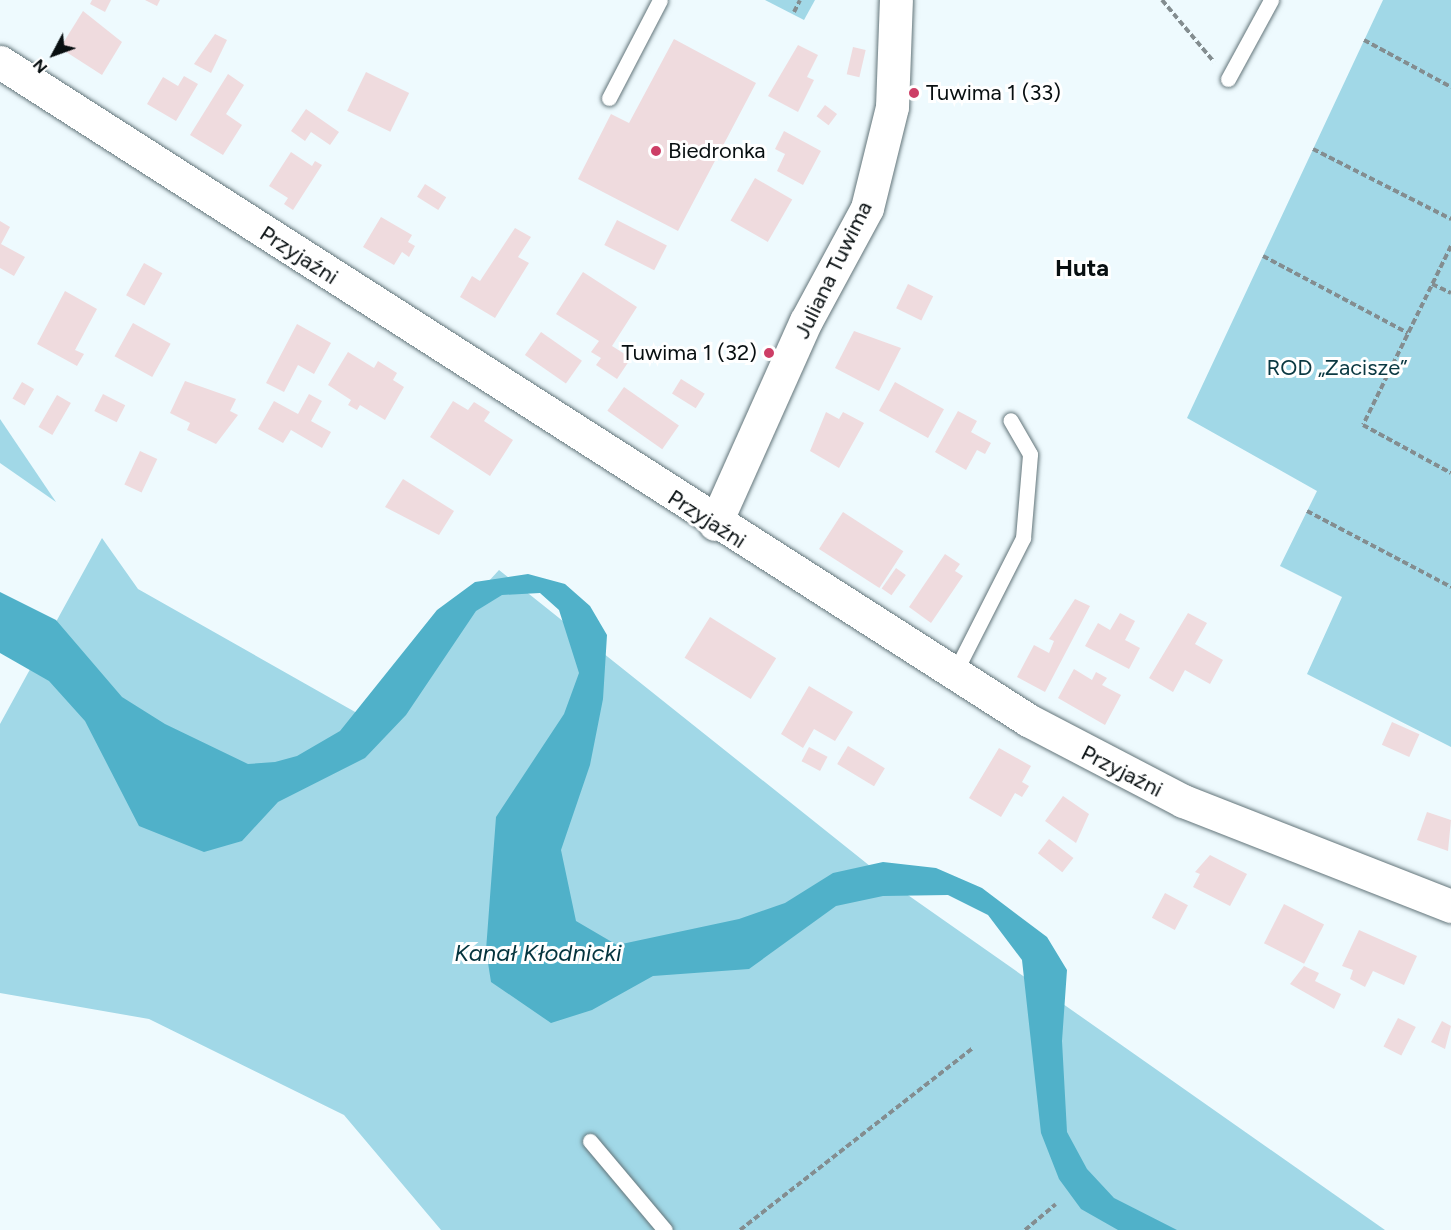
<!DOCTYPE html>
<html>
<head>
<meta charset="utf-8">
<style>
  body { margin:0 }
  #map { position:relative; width:1451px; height:1230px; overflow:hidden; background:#eefafe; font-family:Figtree,sans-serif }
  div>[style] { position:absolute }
  .green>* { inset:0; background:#a1d8e7 }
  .water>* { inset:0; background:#50b1c9 }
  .building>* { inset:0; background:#efdbde; transform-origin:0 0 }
  .path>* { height:4px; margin-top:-2px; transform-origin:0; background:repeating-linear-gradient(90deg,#838d90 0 6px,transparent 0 9px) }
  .roads { filter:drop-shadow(0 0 2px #63757a) drop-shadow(0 0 2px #63757a) }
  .service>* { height:15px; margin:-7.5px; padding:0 7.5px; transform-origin:7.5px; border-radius:7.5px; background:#fff }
  .tertiary>* { height:33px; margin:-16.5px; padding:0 16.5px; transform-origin:16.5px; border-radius:16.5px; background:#fff }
  .secondary>* { height:33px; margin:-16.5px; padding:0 16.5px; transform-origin:16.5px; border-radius:16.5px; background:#fff }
  .dots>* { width:16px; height:16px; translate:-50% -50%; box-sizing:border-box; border:3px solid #fff; border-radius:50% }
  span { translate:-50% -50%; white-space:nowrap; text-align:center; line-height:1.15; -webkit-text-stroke:6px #fff; paint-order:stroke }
  .poi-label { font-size:22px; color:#080f11 }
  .left { translate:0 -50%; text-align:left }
  .right { translate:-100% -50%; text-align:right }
  .street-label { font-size:22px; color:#080f11 }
  .park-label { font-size:22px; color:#0a3842 }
  .neighbourhood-label { font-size:24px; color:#080f11; font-weight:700 }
  .water-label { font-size:24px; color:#04343e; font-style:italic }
  .north { position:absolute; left:24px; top:24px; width:60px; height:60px; -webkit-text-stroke:4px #fff; paint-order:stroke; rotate:229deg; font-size:16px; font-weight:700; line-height:24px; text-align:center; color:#080f11 }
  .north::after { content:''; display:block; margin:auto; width:21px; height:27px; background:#080f11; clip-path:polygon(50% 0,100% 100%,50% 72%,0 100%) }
</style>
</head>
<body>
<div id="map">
  <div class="green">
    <div style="clip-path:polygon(765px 0,815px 0,804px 20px)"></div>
    <div style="clip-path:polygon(1383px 0,1451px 0,1451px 747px,1307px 674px,1342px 597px,1280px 566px,1317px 491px,1187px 418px)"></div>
    <div style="clip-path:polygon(0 419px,56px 502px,0 463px)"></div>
    <div style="clip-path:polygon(102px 538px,138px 589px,364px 717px,499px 570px,895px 886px,1385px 1230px,441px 1230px,344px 1115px,149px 1019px,0 993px,0 724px)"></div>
  </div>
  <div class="water">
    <div style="clip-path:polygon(528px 574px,565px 584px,590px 606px,607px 635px,603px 699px,590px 765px,561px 850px,576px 921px,617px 945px,739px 919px,785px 903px,833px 873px,883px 862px,936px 868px,982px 888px,1047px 937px,1067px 970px,1062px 1041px,1067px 1132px,1087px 1169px,1114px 1198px,1177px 1230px,1118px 1230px,1081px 1209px,1059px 1179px,1041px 1133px,1022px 960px,988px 915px,948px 895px,883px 896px,836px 906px,749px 969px,653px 976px,592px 1010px,551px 1023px,491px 982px,486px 950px,496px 817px,564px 714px,579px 673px,559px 610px,540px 593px,502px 595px,476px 611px,406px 715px,365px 758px,278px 802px,242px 841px,204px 852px,139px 826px,85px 721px,49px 681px,0 653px,0 592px,56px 620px,122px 697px,165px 724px,248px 764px,275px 762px,297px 756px,340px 731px,437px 610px,475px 582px)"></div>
  </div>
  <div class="building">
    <div style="clip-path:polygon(92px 0,111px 0,105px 12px,90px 4px)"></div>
    <div style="clip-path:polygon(145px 0,160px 0,157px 6px)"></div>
    <div style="clip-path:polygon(83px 11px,122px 42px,102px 75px,60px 48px)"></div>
    <div style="clip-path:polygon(215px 34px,227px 40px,211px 73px,194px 64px)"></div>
    <div style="clip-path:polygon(674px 39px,756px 83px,678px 231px,578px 179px,611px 114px,629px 123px)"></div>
    <div style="clip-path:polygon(798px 45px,818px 55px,807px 77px,814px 80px,798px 112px,768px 96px)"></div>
    <div style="left:853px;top:47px;width:13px;height:28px;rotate:13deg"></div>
    <div style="left:366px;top:72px;width:48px;height:43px;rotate:26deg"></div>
    <div style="clip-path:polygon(228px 74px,244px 85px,226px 114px,242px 125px,223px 155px,190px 135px)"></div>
    <div style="clip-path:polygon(184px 76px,198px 84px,176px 121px,147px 104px,163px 77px,178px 86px)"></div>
    <div style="left:825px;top:105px;width:15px;height:14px;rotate:37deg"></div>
    <div style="clip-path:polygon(306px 109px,339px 132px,330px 145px,311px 132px,305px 141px,291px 131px)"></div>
    <div style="clip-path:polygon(784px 131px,821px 151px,803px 185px,777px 171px,785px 154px,775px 149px)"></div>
    <div style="clip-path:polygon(291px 152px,312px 166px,315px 161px,322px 165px,293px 210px,284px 204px,288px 198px,269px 186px)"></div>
    <div style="left:755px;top:178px;width:43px;height:49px;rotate:30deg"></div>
    <div style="left:425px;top:184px;width:25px;height:15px;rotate:32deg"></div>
    <div style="clip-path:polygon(381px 217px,412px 235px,408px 242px,415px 246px,409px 257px,402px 252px,394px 265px,363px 247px)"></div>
    <div style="left:617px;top:220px;width:56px;height:28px;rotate:27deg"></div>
    <div style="clip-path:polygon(0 221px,10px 227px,1px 244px,25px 257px,14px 276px,0 268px)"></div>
    <div style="clip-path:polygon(515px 228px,531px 237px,518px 257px,529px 263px,495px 318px,460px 297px,472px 276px,480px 281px)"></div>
    <div style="left:144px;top:263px;width:21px;height:37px;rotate:29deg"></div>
    <div style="clip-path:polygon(583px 272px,637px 307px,612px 346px,631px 358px,617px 379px,596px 365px,601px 358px,591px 352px,599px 341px,556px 314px)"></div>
    <div style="left:908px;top:284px;width:28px;height:27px;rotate:26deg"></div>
    <div style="clip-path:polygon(65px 291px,97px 309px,75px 350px,84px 354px,77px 366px,37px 344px)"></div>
    <div style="left:133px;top:323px;width:43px;height:38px;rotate:29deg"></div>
    <div style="clip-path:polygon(297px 324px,331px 343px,314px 374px,298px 365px,284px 392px,266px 383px)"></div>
    <div style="clip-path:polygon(854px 331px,901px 348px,879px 391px,835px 368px)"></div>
    <div style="left:541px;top:332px;width:50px;height:28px;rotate:35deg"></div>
    <div style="clip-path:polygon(348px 352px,374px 368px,378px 361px,397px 373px,393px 380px,404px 387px,385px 420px,360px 405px,357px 410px,348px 405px,351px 400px,328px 385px)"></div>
    <div style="left:681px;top:379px;width:28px;height:17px;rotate:32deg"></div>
    <div style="clip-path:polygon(185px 381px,236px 399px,230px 411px,238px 415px,216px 444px,187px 430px,190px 423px,170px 413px)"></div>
    <div style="left:22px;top:382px;width:14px;height:19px;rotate:30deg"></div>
    <div style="left:895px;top:382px;width:56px;height:33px;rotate:29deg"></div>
    <div style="left:624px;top:387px;width:67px;height:29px;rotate:35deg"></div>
    <div style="left:103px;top:394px;width:25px;height:19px;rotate:27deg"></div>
    <div style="clip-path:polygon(309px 394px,322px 401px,311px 421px,331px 432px,322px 448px,291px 430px,283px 443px,258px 429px,274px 401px,298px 414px)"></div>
    <div style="left:57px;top:395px;width:16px;height:37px;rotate:30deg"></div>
    <div style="clip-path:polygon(453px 401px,468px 410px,474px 402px,490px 412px,484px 421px,513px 440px,490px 476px,430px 437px)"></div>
    <div style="clip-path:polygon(958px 411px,977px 421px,971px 432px,991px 443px,985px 454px,977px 450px,966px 470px,935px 452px)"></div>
    <div style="clip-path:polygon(826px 412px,839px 419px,843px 412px,864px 423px,839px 468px,810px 451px)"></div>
    <div style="left:140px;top:451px;width:19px;height:37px;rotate:25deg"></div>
    <div style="clip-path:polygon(403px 479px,454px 511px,439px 535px,385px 507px)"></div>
    <div style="left:843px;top:512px;width:72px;height:44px;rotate:33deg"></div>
    <div style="clip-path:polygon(945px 554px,960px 564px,955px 571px,963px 576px,931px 623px,909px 607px)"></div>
    <div style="left:896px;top:568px;width:12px;height:25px;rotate:35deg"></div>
    <div style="clip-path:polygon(1075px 599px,1090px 606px,1045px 692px,1017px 677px,1034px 645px,1049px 653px,1054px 641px,1049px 639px)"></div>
    <div style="clip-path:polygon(1120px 613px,1135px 621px,1125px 640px,1140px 648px,1129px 669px,1085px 646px,1098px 623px,1110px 630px)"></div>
    <div style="clip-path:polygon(1188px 613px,1207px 623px,1195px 644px,1223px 660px,1210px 684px,1185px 670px,1173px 692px,1149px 678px)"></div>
    <div style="left:710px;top:617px;width:78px;height:48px;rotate:32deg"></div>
    <div style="clip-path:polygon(1074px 669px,1092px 680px,1096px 672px,1107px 678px,1102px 685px,1121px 695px,1105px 725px,1058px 698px)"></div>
    <div style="clip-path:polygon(809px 686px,853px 712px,835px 741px,814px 729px,803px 748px,781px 734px)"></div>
    <div style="left:1392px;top:722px;width:30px;height:25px;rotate:24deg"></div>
    <div style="left:848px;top:746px;width:43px;height:21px;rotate:31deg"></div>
    <div style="left:809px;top:747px;width:21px;height:16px;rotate:28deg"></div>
    <div style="clip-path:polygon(999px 748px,1031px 766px,1022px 782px,1029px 786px,1022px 797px,1015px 793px,1001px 817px,969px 798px)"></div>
    <div style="clip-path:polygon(1063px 796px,1089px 814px,1076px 843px,1045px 821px)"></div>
    <div style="clip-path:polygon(1427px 812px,1451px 820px,1448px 851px,1417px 840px)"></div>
    <div style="left:1049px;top:839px;width:31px;height:18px;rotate:38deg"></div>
    <div style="clip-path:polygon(1210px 855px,1247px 874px,1230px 906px,1193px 887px,1200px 874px,1195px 872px)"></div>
    <div style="left:1165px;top:893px;width:26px;height:28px;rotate:28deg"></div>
    <div style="left:1284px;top:904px;width:45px;height:44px;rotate:27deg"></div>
    <div style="clip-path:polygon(1359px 930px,1417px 956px,1404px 985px,1373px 971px,1365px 987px,1350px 979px,1353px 970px,1342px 966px)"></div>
    <div style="clip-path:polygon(1304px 966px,1319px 973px,1315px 981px,1341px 994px,1334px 1009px,1290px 984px)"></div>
    <div style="left:1398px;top:1018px;width:20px;height:32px;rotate:27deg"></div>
    <div style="clip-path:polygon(1442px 1021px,1451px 1026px,1445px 1049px,1431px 1042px)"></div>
  </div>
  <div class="path">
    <div style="left:1162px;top:0;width:81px;rotate:50deg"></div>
    <div style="left:794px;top:12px;width:13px;rotate:-63deg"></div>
    <div style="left:1364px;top:40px;width:99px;rotate:28.4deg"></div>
    <div style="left:1313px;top:149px;width:155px;rotate:26.9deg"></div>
    <div style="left:1451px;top:246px;width:199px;rotate:116.2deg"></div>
    <div style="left:1363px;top:425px;width:100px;rotate:28.6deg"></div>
    <div style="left:1263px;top:256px;width:164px;rotate:28deg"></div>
    <div style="left:1432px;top:284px;width:21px;rotate:25deg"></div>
    <div style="left:1307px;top:511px;width:163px;rotate:27.8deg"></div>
    <div style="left:740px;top:1230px;width:296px;rotate:-38deg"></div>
    <div style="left:1025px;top:1230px;width:40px;rotate:-40deg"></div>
  </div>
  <div class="roads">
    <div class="service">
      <div style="left:1228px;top:79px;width:90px;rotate:-61.4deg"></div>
      <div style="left:609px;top:98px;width:110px;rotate:-62.5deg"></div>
      <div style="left:954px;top:674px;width:153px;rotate:-63.1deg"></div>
      <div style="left:1023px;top:538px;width:84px;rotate:-85.2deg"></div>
      <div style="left:1030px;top:454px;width:39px;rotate:-120deg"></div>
      <div style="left:590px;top:1141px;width:116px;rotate:49.9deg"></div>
    </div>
    <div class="tertiary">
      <div style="left:715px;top:524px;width:222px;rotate:-65.9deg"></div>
      <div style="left:806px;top:321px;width:128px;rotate:-61.6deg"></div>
      <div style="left:867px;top:208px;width:104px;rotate:-76.1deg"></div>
      <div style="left:892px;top:107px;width:107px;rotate:-87.9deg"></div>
    </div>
    <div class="secondary">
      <div style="left:0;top:62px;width:1221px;rotate:32.62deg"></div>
      <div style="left:1028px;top:720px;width:175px;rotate:27.6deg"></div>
      <div style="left:1183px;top:801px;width:288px;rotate:21.4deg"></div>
    </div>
  </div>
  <div class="dots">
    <div style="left:914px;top:93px;background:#cd3e66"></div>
    <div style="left:656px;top:151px;background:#cd3e66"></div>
    <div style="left:769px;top:353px;background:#cd3e66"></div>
  </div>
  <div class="poi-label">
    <span class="left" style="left:926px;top:93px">Tuwima 1 (33)</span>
    <span class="left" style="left:668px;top:151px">Biedronka</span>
    <span class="right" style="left:757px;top:353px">Tuwima 1 (32)</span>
  </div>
  <div class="street-label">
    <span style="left:299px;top:255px;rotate:33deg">Przyjaźni</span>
    <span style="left:833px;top:270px;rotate:-64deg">Juliana Tuwima</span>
    <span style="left:707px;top:519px;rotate:33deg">Przyjaźni</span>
    <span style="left:1122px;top:771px;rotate:27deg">Przyjaźni</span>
  </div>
  <div class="park-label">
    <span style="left:1337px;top:368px">ROD „Zacisze”</span>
  </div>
  <div class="neighbourhood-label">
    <span style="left:1082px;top:268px">Huta</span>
  </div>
  <div class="water-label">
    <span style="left:538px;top:953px">Kanał Kłodnicki</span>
  </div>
  <div class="north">N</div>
</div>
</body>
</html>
